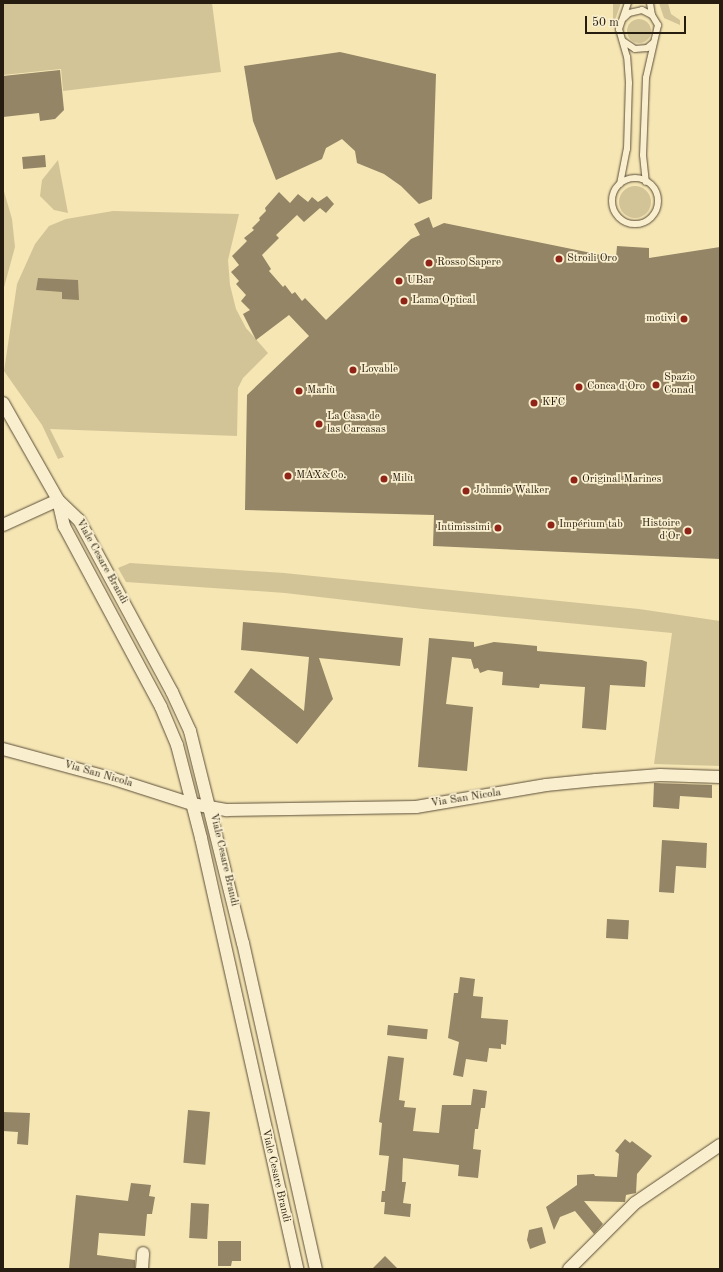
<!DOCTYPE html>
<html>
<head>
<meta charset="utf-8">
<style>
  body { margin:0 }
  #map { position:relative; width:723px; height:1272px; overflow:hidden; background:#f6e6b4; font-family:"Old Standard TT",serif }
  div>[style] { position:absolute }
  .green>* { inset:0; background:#d3c498 }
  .round { border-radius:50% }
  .building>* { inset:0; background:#938565; transform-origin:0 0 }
  .roads { filter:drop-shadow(0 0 1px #5b4e39) drop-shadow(0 0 1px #5b4e39) }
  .lane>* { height:6px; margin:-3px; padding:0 3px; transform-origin:3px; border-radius:3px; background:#f9efce }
  .lane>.ring { margin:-3px; padding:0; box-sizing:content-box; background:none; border:6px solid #f9efce; border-radius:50% }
  .street>* { height:12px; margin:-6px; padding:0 6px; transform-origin:6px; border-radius:6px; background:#f9efce }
  .dots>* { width:11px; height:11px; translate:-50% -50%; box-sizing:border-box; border:2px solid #f9efce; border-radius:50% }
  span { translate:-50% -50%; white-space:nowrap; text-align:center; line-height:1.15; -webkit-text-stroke:3.5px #f9efce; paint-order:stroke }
  .poi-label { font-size:11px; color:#271c10 }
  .left { translate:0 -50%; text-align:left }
  .right { translate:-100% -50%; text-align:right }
  .street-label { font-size:11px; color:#271c10 }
  .frame { position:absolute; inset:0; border:4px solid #271c10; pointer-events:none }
  .scale { position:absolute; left:585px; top:16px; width:101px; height:18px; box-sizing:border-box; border:2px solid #271c10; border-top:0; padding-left:5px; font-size:12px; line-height:14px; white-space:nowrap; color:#271c10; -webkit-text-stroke:3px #f9efce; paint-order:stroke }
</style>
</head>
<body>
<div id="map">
  <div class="green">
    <div style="clip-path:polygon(3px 3px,212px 3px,221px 72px,63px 91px,61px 69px,3px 75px)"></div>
    <div style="clip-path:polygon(613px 3px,621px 3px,615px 20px,613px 21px)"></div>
    <div style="clip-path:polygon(659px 3px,668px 3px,671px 14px,680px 20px,680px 25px,664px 18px)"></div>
    <div class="round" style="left:627px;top:19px;width:24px;height:24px"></div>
    <div style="clip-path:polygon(58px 160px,68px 213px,54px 210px,40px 196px,42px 180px)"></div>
    <div class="round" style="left:619px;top:186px;width:32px;height:32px"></div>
    <div style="clip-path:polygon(3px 188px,12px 219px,15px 247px,3px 291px)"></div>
    <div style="clip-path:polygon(113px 211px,239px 214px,228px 260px,230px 285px,236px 309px,246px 328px,268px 353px,243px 378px,238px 388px,237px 436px,50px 429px,64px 457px,58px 459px,42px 425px,4px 371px,17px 284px,35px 244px,49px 226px,66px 219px)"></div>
    <div style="clip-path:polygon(130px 563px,284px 573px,639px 609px,720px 621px,720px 766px,654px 764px,672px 633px,423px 609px,285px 593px,126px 582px,118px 568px)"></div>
  </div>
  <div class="building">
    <div style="clip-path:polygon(340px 52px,436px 74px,432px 199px,419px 204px,401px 186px,384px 174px,357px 163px,355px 151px,342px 139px,326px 148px,322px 159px,276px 180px,253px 121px,244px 66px)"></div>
    <div style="clip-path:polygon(60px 70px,64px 110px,55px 119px,40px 121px,39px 113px,3px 117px,3px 76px)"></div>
    <div style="left:45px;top:155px;width:12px;height:23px;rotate:85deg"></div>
    <div style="clip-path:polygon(279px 192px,290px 203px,298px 194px,308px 202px,312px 197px,318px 202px,327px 196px,334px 204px,326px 213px,320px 208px,304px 222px,297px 215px,276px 235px,279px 238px,262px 255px,271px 269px,269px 271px,283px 287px,285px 285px,292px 294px,295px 292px,302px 301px,305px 298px,326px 320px,411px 239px,420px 235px,414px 224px,429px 217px,433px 228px,444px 223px,616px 258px,617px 246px,649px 248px,649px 258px,720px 247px,720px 559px,433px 546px,434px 515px,245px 510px,247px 395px,309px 336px,289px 315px,256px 340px,243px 314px,250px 310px,241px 301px,246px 295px,236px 284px,239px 281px,231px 272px,239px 265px,232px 256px,247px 241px,244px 238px,254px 230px,252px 228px,260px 220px,259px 218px,266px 211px,265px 208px)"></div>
    <div style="clip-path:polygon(38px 278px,78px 280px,79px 300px,62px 299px,62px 292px,36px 290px)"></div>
    <div style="clip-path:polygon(243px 622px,403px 638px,400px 666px,319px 658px,333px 699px,297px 744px,234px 692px,251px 668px,304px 711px,309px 657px,241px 650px)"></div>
    <div style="clip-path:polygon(429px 638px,474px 642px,474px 647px,494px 642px,537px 646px,537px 651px,642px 660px,647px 662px,645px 687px,610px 685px,606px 730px,582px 728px,585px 687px,540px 684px,539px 688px,502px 685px,503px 672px,488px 670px,480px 673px,478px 668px,474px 669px,471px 659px,452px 657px,446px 704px,473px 707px,467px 771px,418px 767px)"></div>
    <div style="clip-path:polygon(654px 783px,712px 785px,712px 798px,680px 796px,679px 809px,653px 807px)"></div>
    <div style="clip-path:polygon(662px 840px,707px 843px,706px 868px,676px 866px,674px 893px,659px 892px)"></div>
    <div style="left:607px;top:919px;width:22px;height:19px;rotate:3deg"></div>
    <div style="clip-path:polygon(460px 977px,475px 979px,473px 996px,483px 997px,481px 1018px,508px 1020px,506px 1045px,501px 1044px,501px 1049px,489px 1048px,487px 1062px,466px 1059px,463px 1077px,453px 1075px,459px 1042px,448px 1038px,454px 993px,458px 993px)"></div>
    <div style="left:388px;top:1025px;width:40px;height:10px;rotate:6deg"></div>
    <div style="clip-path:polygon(388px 1056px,404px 1058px,399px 1100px,405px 1101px,404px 1107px,416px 1108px,413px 1131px,439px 1133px,442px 1105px,471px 1105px,473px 1089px,487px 1091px,485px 1108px,481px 1108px,478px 1129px,475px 1129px,473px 1149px,481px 1150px,478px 1178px,458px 1176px,459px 1165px,403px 1158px,402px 1182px,406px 1182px,403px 1203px,411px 1204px,410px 1217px,384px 1214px,385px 1202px,381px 1202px,382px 1191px,385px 1191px,389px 1156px,379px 1155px,382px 1123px,379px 1122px)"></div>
    <div style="left:188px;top:1110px;width:22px;height:53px;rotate:5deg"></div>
    <div style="clip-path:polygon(3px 1112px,30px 1113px,28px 1145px,17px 1144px,18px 1132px,3px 1131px)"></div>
    <div style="clip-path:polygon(625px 1139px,630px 1143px,632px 1141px,652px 1156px,637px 1174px,636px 1193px,626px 1195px,625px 1202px,584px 1201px,603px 1224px,594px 1234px,575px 1211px,560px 1217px,554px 1230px,546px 1207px,577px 1185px,577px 1175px,594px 1174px,595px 1176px,617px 1177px,619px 1154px,615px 1151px)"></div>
    <div style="clip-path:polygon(131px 1183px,151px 1185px,149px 1196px,155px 1197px,152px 1214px,147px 1214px,145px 1236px,99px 1233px,97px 1255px,135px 1260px,135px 1269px,69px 1269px,76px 1195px,128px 1201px)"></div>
    <div style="left:191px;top:1203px;width:18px;height:35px;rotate:3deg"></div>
    <div style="clip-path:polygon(542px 1227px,546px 1243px,530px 1249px,527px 1240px,529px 1230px)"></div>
    <div style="clip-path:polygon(218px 1241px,241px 1241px,241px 1261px,232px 1261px,231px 1266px,218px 1266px)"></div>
    <div style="clip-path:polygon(385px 1256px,398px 1269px,372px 1269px)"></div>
  </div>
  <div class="roads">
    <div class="lane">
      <div style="left:650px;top:3px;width:12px;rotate:81deg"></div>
      <div style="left:624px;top:18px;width:7px;rotate:-45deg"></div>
      <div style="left:629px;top:13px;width:13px;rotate:-13deg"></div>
      <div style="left:642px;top:10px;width:11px;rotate:27deg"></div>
      <div style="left:652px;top:15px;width:12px;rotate:59deg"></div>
      <div style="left:658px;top:25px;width:54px;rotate:102.8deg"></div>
      <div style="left:646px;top:78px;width:77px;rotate:92.2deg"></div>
      <div style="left:643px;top:155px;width:27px;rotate:84deg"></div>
      <div style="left:623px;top:41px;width:14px;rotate:34deg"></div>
      <div style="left:635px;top:49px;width:12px;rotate:-5deg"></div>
      <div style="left:647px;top:48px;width:8px;rotate:-40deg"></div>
      <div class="ring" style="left:612px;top:178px;width:40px;height:40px"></div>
      <div style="left:620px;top:184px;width:36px;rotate:-79deg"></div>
      <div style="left:627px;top:149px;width:66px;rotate:-88.3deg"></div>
      <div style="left:629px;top:83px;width:26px;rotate:-94deg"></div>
      <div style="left:627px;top:57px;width:29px;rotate:-106deg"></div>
      <div style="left:619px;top:29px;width:28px;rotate:-71deg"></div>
    </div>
    <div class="street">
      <div style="left:3px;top:403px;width:112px;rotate:60.4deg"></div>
      <div style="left:58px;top:500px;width:29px;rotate:44deg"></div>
      <div style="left:79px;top:520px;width:196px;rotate:61.6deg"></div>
      <div style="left:172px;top:692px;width:43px;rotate:65.2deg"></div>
      <div style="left:190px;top:731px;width:219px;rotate:76deg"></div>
      <div style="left:243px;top:943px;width:334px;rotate:77.4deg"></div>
      <div style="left:58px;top:500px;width:27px;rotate:77deg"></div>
      <div style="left:64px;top:526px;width:205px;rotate:61.8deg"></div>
      <div style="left:161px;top:707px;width:41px;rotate:67.2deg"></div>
      <div style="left:177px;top:745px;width:96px;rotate:75.5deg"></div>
      <div style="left:201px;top:838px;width:442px;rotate:77.4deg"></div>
      <div style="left:3px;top:525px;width:60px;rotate:-24.4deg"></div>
      <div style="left:3px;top:749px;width:115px;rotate:15.1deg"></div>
      <div style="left:114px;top:779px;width:82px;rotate:17.8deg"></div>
      <div style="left:192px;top:804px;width:36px;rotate:10deg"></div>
      <div style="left:227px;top:810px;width:189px;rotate:-0.9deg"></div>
      <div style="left:416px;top:807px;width:132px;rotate:-9.6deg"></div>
      <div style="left:546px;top:785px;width:50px;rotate:-5.7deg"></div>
      <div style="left:596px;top:780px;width:64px;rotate:-4.5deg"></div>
      <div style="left:660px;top:775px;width:60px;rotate:1.9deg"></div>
      <div style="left:142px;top:1269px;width:16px;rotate:-86deg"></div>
      <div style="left:569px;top:1269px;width:93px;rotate:-45deg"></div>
      <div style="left:635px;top:1203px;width:103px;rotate:-34.3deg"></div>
    </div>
  </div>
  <div class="dots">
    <div style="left:559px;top:259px;background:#8f2418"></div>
    <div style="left:429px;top:263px;background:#8f2418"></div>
    <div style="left:399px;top:281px;background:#8f2418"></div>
    <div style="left:404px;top:301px;background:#8f2418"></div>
    <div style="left:684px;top:319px;background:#8f2418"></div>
    <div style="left:353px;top:370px;background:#8f2418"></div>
    <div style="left:656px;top:385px;background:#8f2418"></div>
    <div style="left:579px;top:387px;background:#8f2418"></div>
    <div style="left:299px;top:391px;background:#8f2418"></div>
    <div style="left:534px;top:403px;background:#8f2418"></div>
    <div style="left:319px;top:424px;background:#8f2418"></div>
    <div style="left:288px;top:476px;background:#8f2418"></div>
    <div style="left:384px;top:479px;background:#8f2418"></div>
    <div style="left:574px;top:480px;background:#8f2418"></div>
    <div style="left:466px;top:491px;background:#8f2418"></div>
    <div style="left:551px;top:525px;background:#8f2418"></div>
    <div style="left:498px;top:528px;background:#8f2418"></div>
    <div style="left:688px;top:531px;background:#8f2418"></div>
  </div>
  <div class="poi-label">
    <span class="left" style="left:567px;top:259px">Stroili Oro</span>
    <span class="left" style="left:437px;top:263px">Rosso Sapere</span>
    <span class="left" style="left:407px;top:281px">UBar</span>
    <span class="left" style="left:412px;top:301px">Lama Optical</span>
    <span class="right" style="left:676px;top:319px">motivi</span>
    <span class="left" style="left:361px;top:370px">Lovable</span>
    <span class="left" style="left:664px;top:385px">Spazio<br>Conad</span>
    <span class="left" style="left:587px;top:387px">Conca d'Oro</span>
    <span class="left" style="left:307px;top:391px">Marlù</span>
    <span class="left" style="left:542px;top:403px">KFC</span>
    <span class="left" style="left:327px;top:424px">La Casa de<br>las Carcasas</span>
    <span class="left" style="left:296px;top:476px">MAX&amp;Co.</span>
    <span class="left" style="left:392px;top:479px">Milù</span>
    <span class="left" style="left:582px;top:480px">Original Marines</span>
    <span class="left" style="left:474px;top:491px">Johnnie Walker</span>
    <span class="left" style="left:559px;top:525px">Impérium tab</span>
    <span class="right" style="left:680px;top:531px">Histoire<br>d'Or</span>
    <span class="right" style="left:490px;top:528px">Intimissimi</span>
  </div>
  <div class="street-label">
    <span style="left:101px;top:562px;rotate:61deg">Viale Cesare Brandi</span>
    <span style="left:98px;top:775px;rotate:16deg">Via San Nicola</span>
    <span style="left:466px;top:799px;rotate:-9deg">Via San Nicola</span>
    <span style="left:223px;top:860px;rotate:77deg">Viale Cesare Brandi</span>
    <span style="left:275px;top:1176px;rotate:77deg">Viale Cesare Brandi</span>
  </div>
  <div class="frame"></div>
  <div class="scale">50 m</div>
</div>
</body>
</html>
